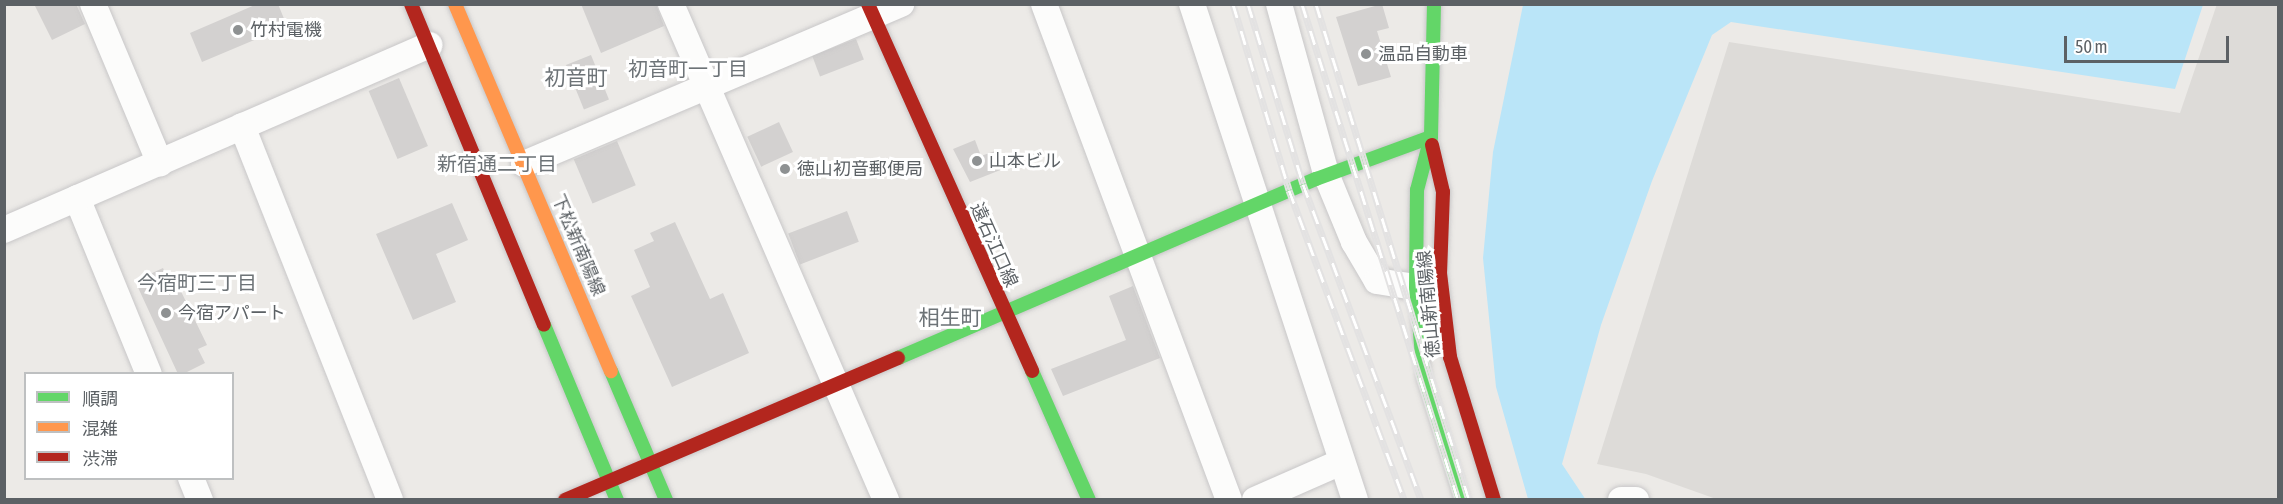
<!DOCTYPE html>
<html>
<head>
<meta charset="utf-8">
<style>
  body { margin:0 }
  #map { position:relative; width:2283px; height:504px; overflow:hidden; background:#eceae7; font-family:"Asap Condensed","Noto Sans JP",sans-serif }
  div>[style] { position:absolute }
  .industrial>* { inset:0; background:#dddbd8 }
  .water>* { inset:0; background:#bae5f8 }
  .building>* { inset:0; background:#d3d1d0; transform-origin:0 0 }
  .roads { filter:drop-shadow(0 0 2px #c8c7c8) drop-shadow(0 0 2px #c8c7c8) }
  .street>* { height:26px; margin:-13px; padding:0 13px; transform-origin:13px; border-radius:13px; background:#fcfcfb }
  .fast>* { height:14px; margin:-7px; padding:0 7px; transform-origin:7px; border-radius:7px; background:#63d668 }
  .slow>* { height:14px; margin:-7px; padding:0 7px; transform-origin:7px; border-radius:7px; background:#ff974d }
  .jam>* { height:14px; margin:-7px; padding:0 7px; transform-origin:7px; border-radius:7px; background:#b3261e }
  .rail>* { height:7px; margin-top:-3.5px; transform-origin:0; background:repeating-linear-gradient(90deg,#fff 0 14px,#e3e2e2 0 28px); box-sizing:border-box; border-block:2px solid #e3e2e2 }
  .dots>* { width:16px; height:16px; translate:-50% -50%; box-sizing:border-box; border:3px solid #fff; border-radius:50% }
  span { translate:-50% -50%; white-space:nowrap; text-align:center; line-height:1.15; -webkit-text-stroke:6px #fff; paint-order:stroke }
  .poi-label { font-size:18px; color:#5c6165 }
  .left { translate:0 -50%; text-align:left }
  .street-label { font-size:18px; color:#5c6165 }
  .neighbourhood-label { font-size:20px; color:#6d7377 }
  .quarter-label { font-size:21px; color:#6d7377 }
  .frame { position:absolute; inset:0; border:6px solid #5c6165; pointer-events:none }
  .legend { position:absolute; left:24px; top:372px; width:210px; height:108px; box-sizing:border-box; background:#fff; border:2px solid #bec0c1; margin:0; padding:8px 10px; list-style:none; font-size:18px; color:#5c6165 }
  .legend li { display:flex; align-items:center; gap:12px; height:30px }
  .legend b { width:30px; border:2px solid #bec0c1 }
  .scale { position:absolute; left:2064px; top:36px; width:165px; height:27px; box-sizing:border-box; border:3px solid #5c6165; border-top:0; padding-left:8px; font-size:18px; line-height:21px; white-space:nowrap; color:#5c6165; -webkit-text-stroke:4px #fff; paint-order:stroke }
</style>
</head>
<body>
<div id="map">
  <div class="industrial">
    <div style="clip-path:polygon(2217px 4px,2278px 5px,2278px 499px,1719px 500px,1646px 474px,1597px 464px,1729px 42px,2180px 113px)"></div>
  </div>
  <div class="water">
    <div style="clip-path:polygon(1523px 5px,1523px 4px,2203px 5px,2175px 89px,1731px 22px,1712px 35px,1652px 181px,1601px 325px,1562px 464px,1586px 500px,1528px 499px,1496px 387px,1483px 258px,1493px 152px)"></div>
  </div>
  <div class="building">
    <div style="clip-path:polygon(34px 4px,76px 4px,85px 24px,52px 40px)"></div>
    <div style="clip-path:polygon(257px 4px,278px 4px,287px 26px,202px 62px,190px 33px)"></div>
    <div style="clip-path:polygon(581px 4px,656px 4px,664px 26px,601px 53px)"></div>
    <div style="clip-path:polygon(1382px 4px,1389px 28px,1377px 31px,1391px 77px,1358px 86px,1336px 17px)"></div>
    <div style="left:856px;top:39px;width:22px;height:47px;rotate:69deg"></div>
    <div style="left:591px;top:55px;width:48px;height:27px;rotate:68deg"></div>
    <div style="left:399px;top:78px;width:74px;height:33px;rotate:67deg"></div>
    <div style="left:779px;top:122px;width:33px;height:35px;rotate:65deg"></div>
    <div style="clip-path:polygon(975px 140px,981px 156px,995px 151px,1003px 169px,970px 182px,953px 149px)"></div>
    <div style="left:617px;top:141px;width:48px;height:47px;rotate:67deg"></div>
    <div style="clip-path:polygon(452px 203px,468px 240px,436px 254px,456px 302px,413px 320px,376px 234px)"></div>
    <div style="left:847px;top:211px;width:33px;height:63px;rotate:69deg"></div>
    <div style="clip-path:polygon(675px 222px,710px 299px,723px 293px,749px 353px,672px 387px,631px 296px,650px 287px,634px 250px,654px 241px,650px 233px)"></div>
    <div style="clip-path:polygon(163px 268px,169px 282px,175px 279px,207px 345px,198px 349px,205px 363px,183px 374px,178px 374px,135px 281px)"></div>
    <div style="clip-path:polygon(1133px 286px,1160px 358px,1063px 396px,1051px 369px,1126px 340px,1109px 296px)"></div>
  </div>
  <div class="roads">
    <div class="street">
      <div style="left:93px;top:4px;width:173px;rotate:67.2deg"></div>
      <div style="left:671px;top:4px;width:541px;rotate:66.56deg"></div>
      <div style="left:1044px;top:4px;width:529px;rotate:69.55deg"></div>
      <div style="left:1192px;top:4px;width:522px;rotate:71.81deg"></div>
      <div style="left:1279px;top:4px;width:176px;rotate:74.5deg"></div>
      <div style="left:1326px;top:174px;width:74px;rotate:67.6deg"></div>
      <div style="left:1354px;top:242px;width:45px;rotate:59.5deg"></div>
      <div style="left:1377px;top:281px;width:39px;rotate:9deg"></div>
      <div style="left:242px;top:126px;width:402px;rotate:68.4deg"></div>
      <div style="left:524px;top:164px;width:410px;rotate:-23deg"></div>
      <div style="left:77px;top:198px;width:190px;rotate:67.8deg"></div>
      <div style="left:4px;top:230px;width:464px;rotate:-23.5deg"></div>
      <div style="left:191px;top:478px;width:24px;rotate:68deg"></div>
      <div style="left:1255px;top:500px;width:94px;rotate:-23.8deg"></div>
      <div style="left:1621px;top:500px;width:15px"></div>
    </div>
    <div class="fast">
      <div style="left:1434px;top:4px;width:133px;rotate:91.3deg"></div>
      <div style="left:1431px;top:137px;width:55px;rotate:104.8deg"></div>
      <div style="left:1417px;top:190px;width:97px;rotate:90.6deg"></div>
      <div style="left:1416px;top:287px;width:91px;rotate:85deg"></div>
      <div style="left:1424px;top:378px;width:128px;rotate:72.7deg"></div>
      <div style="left:544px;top:325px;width:190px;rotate:67.4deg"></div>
      <div style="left:898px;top:358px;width:455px;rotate:-23.2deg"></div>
      <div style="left:1316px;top:179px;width:122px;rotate:-20.1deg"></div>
      <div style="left:611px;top:371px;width:140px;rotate:66.9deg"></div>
      <div style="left:1032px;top:371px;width:141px;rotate:66.2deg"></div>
    </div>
    <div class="slow">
      <div style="left:455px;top:4px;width:399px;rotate:67deg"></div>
    </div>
    <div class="jam">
      <div style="left:411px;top:4px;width:347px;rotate:67.5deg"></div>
      <div style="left:868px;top:4px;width:402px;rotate:65.9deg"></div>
      <div style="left:1432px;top:145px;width:48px;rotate:76.8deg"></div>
      <div style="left:1443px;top:192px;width:81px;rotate:92.1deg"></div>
      <div style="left:1440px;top:273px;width:85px;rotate:83.2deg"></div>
      <div style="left:1450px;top:357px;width:150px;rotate:72.9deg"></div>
      <div style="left:565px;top:500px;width:362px;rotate:-23.1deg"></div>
    </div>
  </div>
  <div class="rail">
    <div style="left:1233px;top:4px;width:194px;rotate:73.2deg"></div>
    <div style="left:1289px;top:190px;width:331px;rotate:69.6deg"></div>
    <div style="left:1248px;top:4px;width:188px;rotate:73deg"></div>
    <div style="left:1303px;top:184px;width:337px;rotate:69.5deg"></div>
    <div style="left:1302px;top:4px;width:520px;rotate:72.54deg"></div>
    <div style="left:1316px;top:4px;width:519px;rotate:72.86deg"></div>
  </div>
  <div class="dots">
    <div style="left:238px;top:30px;background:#8e9192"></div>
    <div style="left:1366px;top:54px;background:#8e9192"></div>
    <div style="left:977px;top:161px;background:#8e9192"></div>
    <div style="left:785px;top:169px;background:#8e9192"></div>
    <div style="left:166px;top:313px;background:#8e9192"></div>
  </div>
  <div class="poi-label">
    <span class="left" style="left:250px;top:30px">竹村電機</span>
    <span class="left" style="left:1378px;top:54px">温品自動車</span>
    <span class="left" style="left:989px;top:161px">山本ビル</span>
    <span class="left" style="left:797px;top:169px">徳山初音郵便局</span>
    <span class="left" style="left:178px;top:313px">今宿アパート</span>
  </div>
  <div class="street-label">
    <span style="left:578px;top:245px;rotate:67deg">下松新南陽線</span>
    <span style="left:994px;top:245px;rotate:66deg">遠石江口線</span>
    <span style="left:1429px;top:304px;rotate:-95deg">徳山新南陽線</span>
  </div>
  <div class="neighbourhood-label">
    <span style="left:688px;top:68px">初音町一丁目</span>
    <span style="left:497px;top:163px">新宿通二丁目</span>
    <span style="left:197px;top:282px">今宿町三丁目</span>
  </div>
  <div class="quarter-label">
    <span style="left:576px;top:77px">初音町</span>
    <span style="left:950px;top:317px">相生町</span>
  </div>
  <div class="frame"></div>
  <ul class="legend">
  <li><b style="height:8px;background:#63d668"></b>順調</li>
  <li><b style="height:8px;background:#ff974d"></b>混雑</li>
  <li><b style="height:8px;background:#b3261e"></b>渋滞</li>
  </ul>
  <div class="scale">50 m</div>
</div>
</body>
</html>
